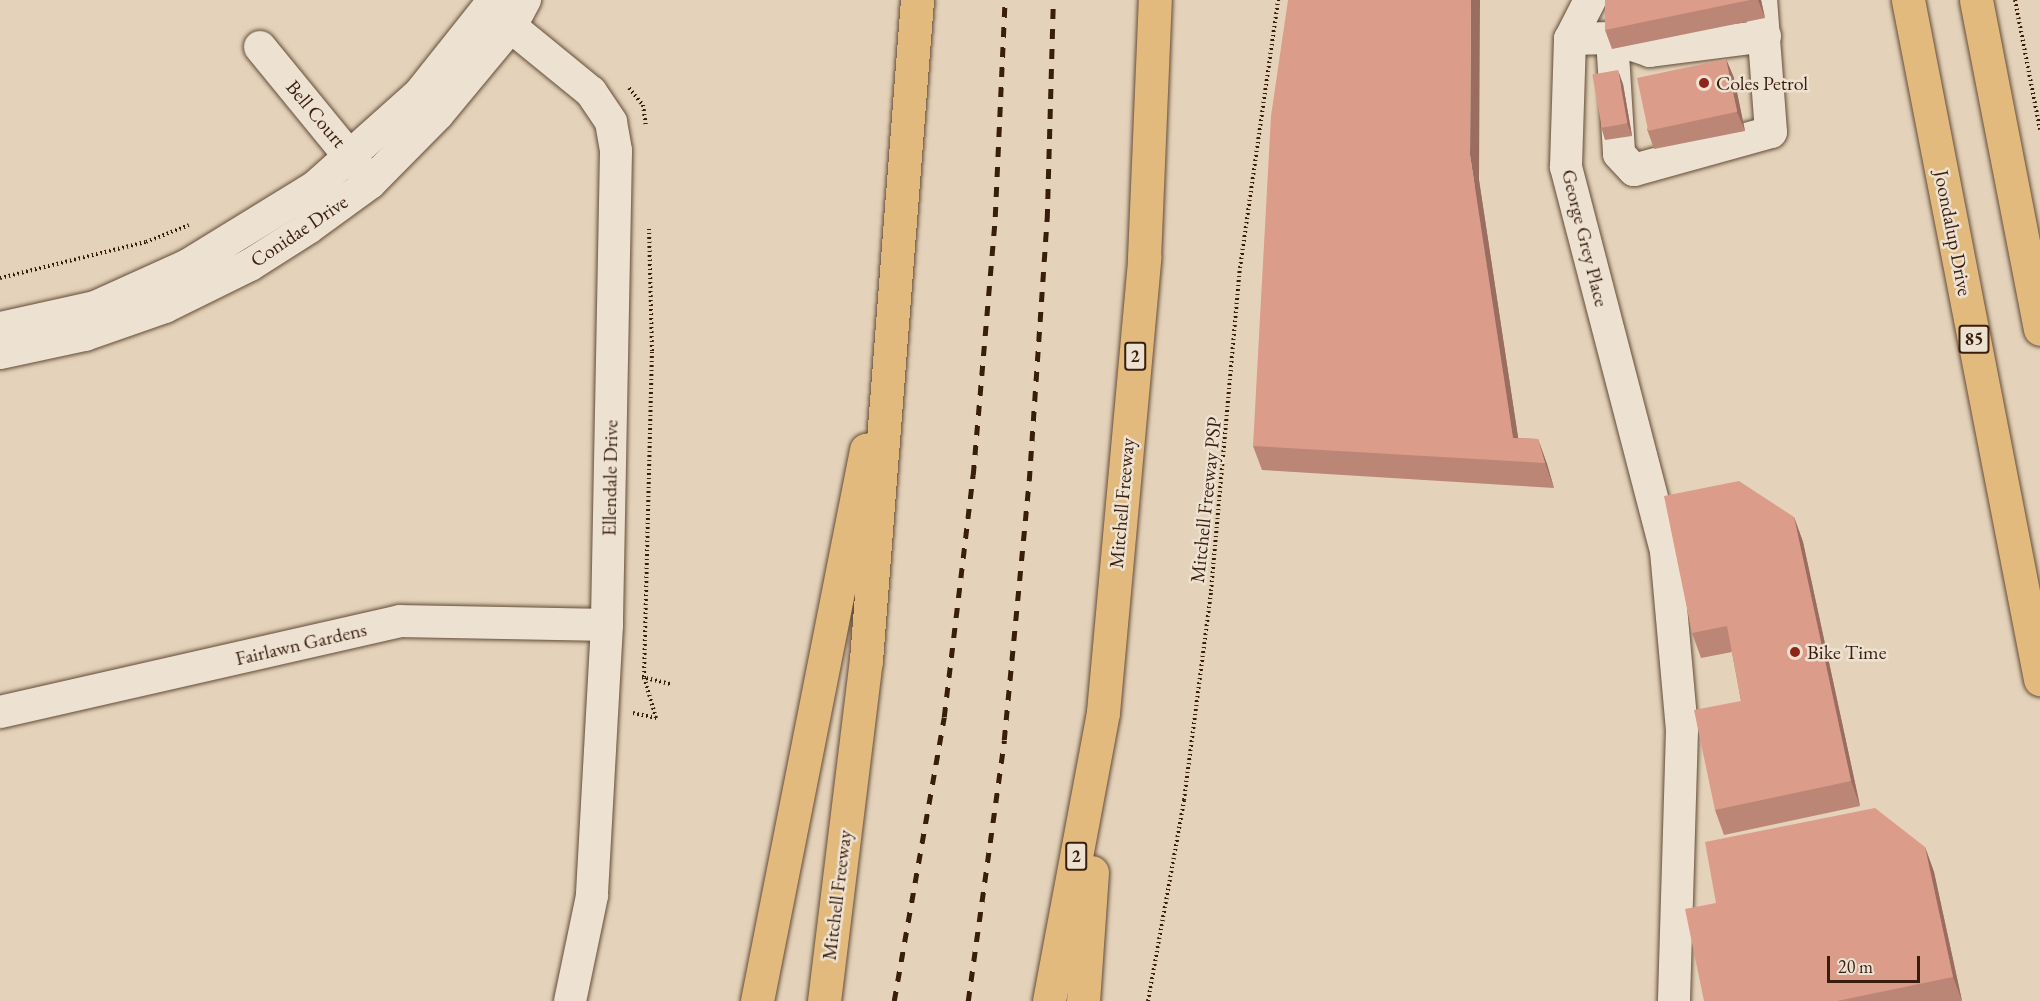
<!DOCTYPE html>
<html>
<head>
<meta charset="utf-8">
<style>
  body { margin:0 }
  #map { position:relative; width:2040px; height:1001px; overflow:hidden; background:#e4d3ba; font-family:"EB Garamond",serif }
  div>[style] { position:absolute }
  .path>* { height:4px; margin-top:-2px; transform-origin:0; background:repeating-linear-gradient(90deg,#3a1e0d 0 1.5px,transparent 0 4.5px) }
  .roads { filter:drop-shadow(0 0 2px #644b38) drop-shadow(0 0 2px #644b38) }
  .minor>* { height:32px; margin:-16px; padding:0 16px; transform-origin:16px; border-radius:16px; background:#ede2d2 }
  .major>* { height:33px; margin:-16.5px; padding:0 16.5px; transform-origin:16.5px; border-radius:16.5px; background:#e2ba7d }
  .highway>* { height:33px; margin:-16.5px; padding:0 16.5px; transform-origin:16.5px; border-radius:16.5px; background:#e2ba7d }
  .rail>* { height:4.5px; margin-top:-2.25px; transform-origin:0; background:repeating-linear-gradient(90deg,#3a1e0d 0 10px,transparent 0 20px) }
  .wall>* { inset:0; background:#bc8676 }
  .shaded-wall>* { inset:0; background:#996d60 }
  .building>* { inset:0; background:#db9c89; transform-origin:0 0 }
  .dots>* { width:16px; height:16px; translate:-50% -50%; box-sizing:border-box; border:3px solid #ede2d2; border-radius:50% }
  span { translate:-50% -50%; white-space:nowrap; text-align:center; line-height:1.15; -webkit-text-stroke:5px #ede2d2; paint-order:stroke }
  .shield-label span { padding:2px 4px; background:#ede2d2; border:2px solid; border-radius:4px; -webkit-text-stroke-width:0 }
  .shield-label { font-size:18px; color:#3a1e0d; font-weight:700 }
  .poi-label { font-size:20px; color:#3a1e0d }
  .left { translate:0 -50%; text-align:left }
  .street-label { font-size:20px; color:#3a1e0d }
  .scale { position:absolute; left:1827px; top:956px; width:93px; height:27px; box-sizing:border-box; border:3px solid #3a1e0d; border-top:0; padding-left:8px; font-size:18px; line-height:21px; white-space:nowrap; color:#3a1e0d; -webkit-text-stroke:4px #ede2d2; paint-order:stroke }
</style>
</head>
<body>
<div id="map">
  <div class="path">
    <div style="left:2015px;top:0;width:132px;rotate:79.1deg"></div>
    <div style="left:629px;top:88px;width:22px;rotate:51deg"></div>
    <div style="left:643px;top:105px;width:21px;rotate:82deg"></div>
    <div style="left:0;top:278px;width:150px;rotate:-13.9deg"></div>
    <div style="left:146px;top:242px;width:46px;rotate:-21.6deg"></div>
    <div style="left:642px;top:677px;width:29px;rotate:14deg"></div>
    <div style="left:633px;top:713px;width:24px;rotate:12deg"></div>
    <div style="left:656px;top:718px;width:43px;rotate:-106.3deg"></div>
    <div style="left:644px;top:677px;width:326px;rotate:-88.6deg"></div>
    <div style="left:652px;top:351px;width:122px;rotate:-91.4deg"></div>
    <div style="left:1148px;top:1001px;width:204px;rotate:-79.8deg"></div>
    <div style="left:1184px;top:800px;width:211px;rotate:-82.6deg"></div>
    <div style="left:1211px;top:591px;width:324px;rotate:-84.9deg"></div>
    <div style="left:1240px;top:268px;width:271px;rotate:-81.9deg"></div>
  </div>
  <div class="roads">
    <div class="minor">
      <div style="left:1590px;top:0;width:44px;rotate:117.1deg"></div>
      <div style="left:1570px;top:39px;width:128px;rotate:91.8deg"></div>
      <div style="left:1566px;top:167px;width:397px;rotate:75.4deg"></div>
      <div style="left:1666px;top:551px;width:180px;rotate:84.9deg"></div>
      <div style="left:1682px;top:730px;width:271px;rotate:91.7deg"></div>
      <div style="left:488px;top:8px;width:133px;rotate:39.2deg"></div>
      <div style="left:591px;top:92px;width:36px;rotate:56deg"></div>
      <div style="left:611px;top:122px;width:29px;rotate:80deg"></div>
      <div style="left:616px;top:151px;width:474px;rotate:91.1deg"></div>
      <div style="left:607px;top:625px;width:271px;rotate:93.2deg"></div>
      <div style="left:592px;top:896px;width:107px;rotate:101.8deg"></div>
      <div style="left:1612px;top:38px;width:40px;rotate:18.9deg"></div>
      <div style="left:1650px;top:51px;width:116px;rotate:-7.4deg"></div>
      <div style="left:1570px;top:39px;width:42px;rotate:-1.4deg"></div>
      <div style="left:1612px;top:38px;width:116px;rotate:86.5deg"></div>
      <div style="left:1619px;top:154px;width:22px;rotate:47deg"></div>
      <div style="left:1634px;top:170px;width:142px;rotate:-15.5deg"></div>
      <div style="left:1771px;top:132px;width:132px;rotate:-94.3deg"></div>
      <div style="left:260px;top:47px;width:163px;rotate:50.7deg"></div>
      <div style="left:0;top:328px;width:97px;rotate:-12.5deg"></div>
      <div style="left:95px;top:307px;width:102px;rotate:-24.3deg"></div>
      <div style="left:188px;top:265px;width:149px;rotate:-31.6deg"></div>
      <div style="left:315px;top:187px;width:141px;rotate:-41.8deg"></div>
      <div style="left:420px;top:93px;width:119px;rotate:-51.5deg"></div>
      <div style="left:0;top:353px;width:87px;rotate:-12deg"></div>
      <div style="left:85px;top:335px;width:85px;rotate:-19.3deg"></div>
      <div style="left:165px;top:307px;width:95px;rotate:-26.3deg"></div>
      <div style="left:250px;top:265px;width:69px;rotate:-32.5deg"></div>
      <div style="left:308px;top:228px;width:77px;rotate:-36deg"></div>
      <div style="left:370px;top:183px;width:97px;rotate:-45.4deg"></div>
      <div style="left:438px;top:114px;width:114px;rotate:-50.3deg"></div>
      <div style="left:511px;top:26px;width:30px;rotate:-62deg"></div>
      <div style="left:0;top:712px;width:410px;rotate:-12.8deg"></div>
      <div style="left:400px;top:621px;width:207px;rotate:1.1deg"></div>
    </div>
    <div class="major">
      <div style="left:1908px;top:0;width:692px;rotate:79deg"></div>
      <div style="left:1976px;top:0;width:335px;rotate:79deg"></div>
    </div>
    <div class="highway">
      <div style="left:757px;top:1001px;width:562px;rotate:-78.81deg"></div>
      <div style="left:824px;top:1001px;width:344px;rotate:-83deg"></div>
      <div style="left:866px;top:660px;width:662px;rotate:-85.58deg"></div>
      <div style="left:1049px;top:1001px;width:294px;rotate:-79.4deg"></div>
      <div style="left:1103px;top:712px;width:456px;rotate:-84.8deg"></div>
      <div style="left:1144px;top:258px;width:258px;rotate:-87.6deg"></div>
      <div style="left:1083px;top:1001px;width:129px;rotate:-86deg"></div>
    </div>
  </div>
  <div class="rail">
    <div style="left:894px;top:1001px;width:288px;rotate:-80deg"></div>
    <div style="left:944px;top:717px;width:244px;rotate:-83.2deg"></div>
    <div style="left:973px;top:475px;width:259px;rotate:-85.1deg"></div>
    <div style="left:995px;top:217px;width:217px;rotate:-87.4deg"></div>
    <div style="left:968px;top:1001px;width:263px;rotate:-82.1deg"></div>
    <div style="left:1004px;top:740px;width:260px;rotate:-84.5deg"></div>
    <div style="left:1029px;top:481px;width:263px;rotate:-86.1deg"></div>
    <div style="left:1047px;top:219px;width:219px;rotate:-88.4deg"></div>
  </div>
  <div class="wall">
    <div style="clip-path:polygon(1605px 0,1761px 0,1765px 18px,1612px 49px,1605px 30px)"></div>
    <div style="clip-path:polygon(1726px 59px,1734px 78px,1745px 131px,1654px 149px,1647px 129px)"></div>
    <div style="clip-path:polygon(1623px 84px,1632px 136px,1605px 140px,1601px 127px)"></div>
    <div style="clip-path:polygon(1479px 180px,1518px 438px,1538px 439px,1547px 464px,1554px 488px,1262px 470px,1253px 446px)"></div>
    <div style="clip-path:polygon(1794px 517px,1803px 542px,1860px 806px,1724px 835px,1715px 810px,1741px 701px,1732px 652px,1701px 658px,1692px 633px)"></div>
    <div style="clip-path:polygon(1925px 847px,1934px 872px,1962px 1001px,1704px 1001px,1716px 903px)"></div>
  </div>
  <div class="shaded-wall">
    <div style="clip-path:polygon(1471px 0,1480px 0,1479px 180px,1522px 463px,1513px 438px,1470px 155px)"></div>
    <div style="clip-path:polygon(1758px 0,1761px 0,1765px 18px)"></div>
    <div style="clip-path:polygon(1726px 59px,1734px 78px,1745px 131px,1737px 112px)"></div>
    <div style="clip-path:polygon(1618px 70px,1623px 84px,1632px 136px,1627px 123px)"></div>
    <div style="clip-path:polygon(1538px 439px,1547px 464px,1554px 488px,1545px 463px)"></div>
    <div style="clip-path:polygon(1794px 517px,1803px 542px,1860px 806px,1851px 781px)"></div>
    <div style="clip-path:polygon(1925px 847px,1934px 872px,1962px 1001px,1953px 977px)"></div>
  </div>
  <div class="building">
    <div style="clip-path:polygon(1288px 0,1471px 0,1470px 155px,1513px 438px,1538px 439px,1545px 463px,1253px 446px,1271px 116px)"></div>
    <div style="clip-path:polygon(1605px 0,1750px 0,1605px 30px)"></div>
    <div style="left:1726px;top:59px;width:54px;height:91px;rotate:78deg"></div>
    <div style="left:1618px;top:70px;width:54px;height:26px;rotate:80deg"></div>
    <div style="clip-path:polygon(1739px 481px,1794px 517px,1851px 781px,1715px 810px,1694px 710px,1741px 701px,1727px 626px,1692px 633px,1664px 496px)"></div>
    <div style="clip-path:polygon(1875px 808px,1925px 847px,1953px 977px,1837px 1001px,1704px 1001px,1685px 909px,1716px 903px,1705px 842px)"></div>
  </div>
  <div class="dots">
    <div style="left:1704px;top:83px;background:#8f2418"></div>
    <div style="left:1795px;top:652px;background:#8f2418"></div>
  </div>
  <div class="shield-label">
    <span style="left:1974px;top:339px">85</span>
    <span style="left:1135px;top:356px">2</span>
    <span style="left:1076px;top:856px">2</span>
  </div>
  <div class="poi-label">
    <span class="left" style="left:1716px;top:83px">Coles Petrol</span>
    <span class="left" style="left:1807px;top:652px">Bike Time</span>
  </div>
  <div class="street-label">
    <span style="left:316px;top:114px;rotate:50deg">Bell Court</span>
    <span style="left:299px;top:231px;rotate:-34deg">Conidae Drive</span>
    <span style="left:1953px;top:233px;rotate:79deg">Joondalup Drive</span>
    <span style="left:1585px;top:238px;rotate:76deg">George Grey Place</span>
    <span style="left:610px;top:478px;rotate:-89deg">Ellendale Drive</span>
    <span style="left:1206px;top:500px;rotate:-84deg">Mitchell Freeway PSP</span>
    <span style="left:1122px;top:503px;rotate:-85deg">Mitchell Freeway</span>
    <span style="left:301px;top:644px;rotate:-13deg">Fairlawn Gardens</span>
    <span style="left:837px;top:895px;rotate:-83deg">Mitchell Freeway</span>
  </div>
  <div class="scale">20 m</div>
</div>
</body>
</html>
